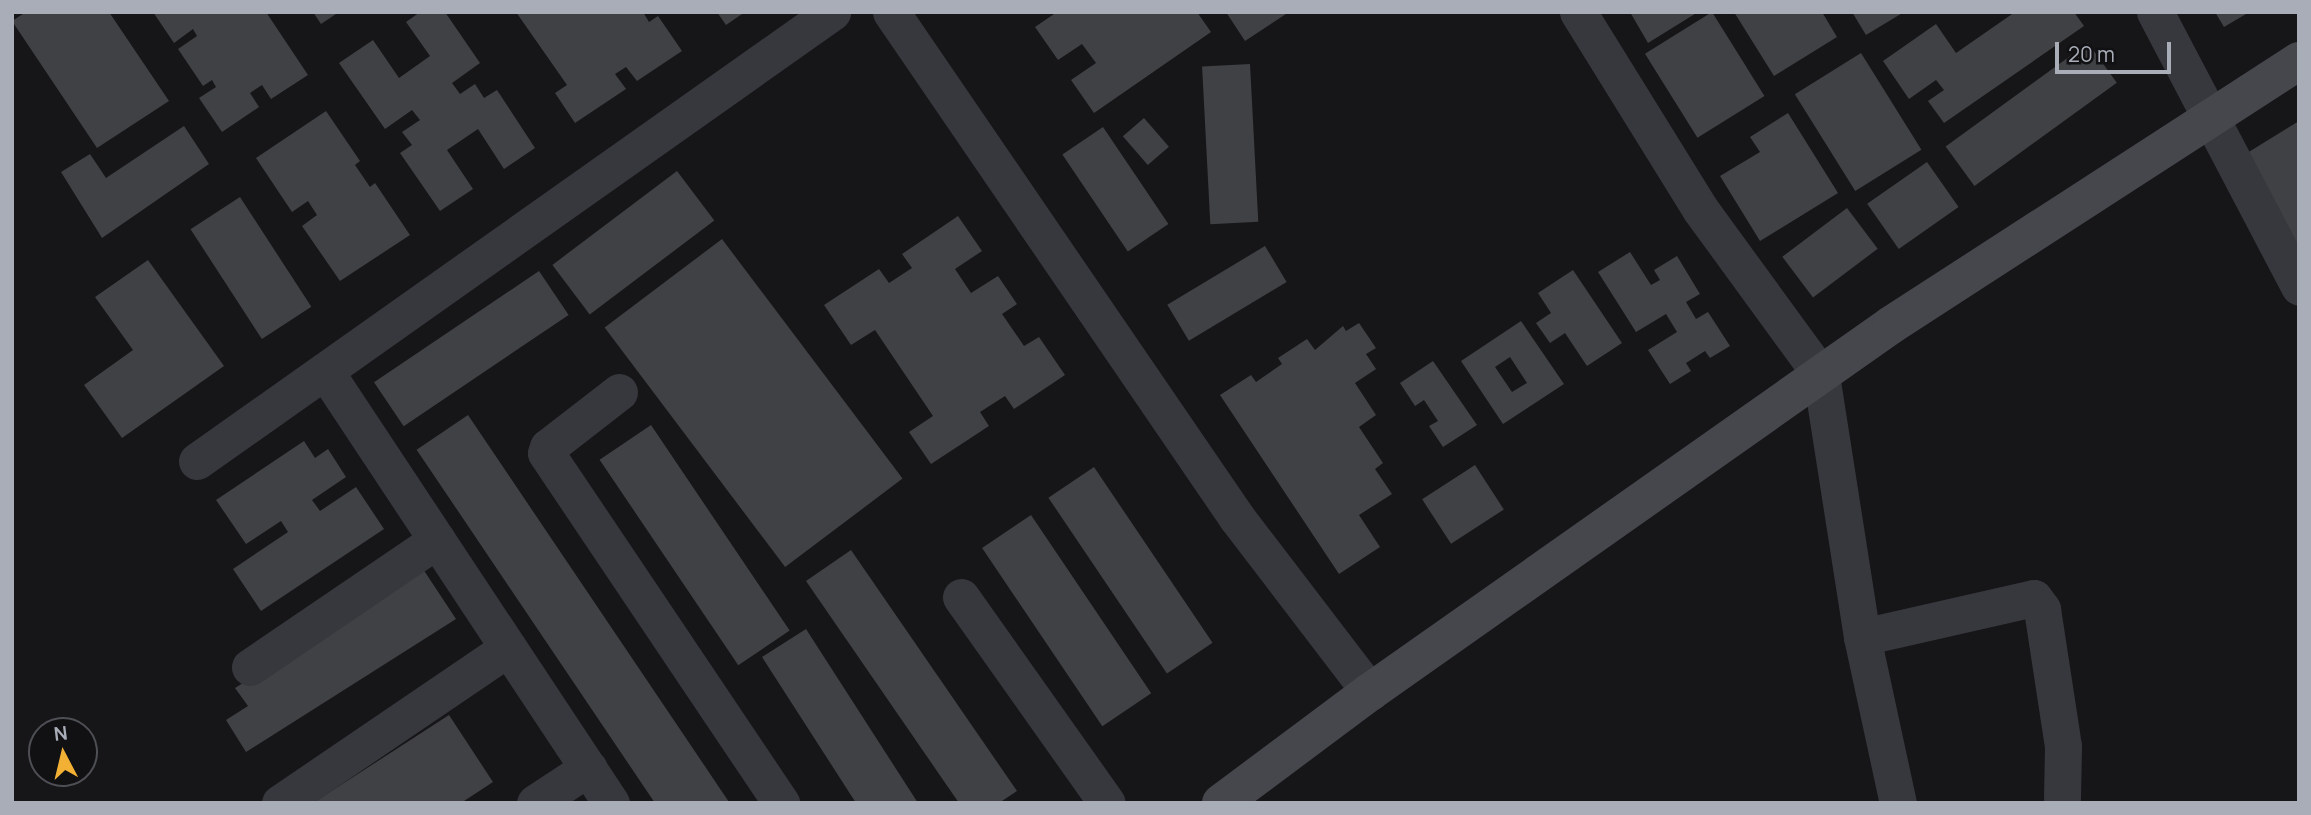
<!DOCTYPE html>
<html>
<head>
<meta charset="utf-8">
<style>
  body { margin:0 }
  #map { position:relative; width:2311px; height:815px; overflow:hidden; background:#161618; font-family:Manrope,sans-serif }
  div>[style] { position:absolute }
  .building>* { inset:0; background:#404145; transform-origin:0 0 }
  .street>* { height:37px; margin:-18.5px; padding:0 18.5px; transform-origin:18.5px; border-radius:18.5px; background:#37383d }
  .secondary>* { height:38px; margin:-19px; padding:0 19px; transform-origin:19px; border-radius:19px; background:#45474d }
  span { translate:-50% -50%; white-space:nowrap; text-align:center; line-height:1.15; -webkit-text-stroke:5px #111113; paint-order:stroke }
  .frame { position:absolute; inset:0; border:14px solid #a8adb8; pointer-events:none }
  .north { position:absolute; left:28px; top:717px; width:70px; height:70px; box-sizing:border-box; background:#111113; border:2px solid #4d4f55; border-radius:50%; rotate:353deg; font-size:19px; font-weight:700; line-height:28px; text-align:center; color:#a8adb8 }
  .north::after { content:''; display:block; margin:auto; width:24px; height:32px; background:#f2b134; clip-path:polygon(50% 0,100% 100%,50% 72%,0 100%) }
  .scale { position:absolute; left:2055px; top:42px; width:116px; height:32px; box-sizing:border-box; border:4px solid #a8adb8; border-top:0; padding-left:9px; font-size:21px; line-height:24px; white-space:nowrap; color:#a8adb8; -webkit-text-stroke:5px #111113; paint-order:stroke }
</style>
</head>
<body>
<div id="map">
  <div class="building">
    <div style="clip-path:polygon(26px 12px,109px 12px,169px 101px,97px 148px,12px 21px)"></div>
    <div style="clip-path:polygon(153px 12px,266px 12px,308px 75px,271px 99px,262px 85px,250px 93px,259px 107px,222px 132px,199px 98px,216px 87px,212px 80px,203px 86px,178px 49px,197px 36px,193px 29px,174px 43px)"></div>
    <div style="clip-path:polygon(313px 12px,339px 12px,321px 24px)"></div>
    <div style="clip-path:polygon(420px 12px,445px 12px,480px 63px,452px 83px,460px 94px,475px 84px,484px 98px,497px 90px,535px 148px,504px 169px,478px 129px,447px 150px,473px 189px,440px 211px,400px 153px,412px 145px,402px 132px,420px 120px,412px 110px,385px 129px,339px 63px,373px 40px,399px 78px,430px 56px,406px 22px)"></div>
    <div style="clip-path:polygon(516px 12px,643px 12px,649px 22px,658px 16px,682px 51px,637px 81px,626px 67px,615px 74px,626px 89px,575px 123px,555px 93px,567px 85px)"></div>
    <div style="clip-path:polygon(717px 12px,745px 12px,726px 25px)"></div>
    <div style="clip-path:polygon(1057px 12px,1197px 12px,1211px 32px,1094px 113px,1071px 80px,1096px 63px,1082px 44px,1058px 60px,1035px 27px)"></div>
    <div style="clip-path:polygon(1226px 12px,1289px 12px,1245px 41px)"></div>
    <div style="clip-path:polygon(1630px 12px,1698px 12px,1648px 43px)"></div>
    <div style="left:1712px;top:12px;width:99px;height:79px;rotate:58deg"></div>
    <div style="clip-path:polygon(1734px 12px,1822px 12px,1837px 37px,1774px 76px)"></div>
    <div style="clip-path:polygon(1852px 12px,1904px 12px,1866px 35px)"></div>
    <div style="clip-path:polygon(2015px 12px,2074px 12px,2084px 26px,1944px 123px,1928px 101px,1944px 90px,1936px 80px,1909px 99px,1883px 61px,1936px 24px,1956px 53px)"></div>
    <div style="clip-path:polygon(2215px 12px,2245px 12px,2246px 14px,2224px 27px)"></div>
    <div style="left:2088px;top:43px;width:49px;height:176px;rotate:54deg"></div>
    <div style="left:1861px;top:53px;width:114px;height:78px;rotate:58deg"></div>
    <div style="left:1250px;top:64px;width:158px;height:48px;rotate:87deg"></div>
    <div style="clip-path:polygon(326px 111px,360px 161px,355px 165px,370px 187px,375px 183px,410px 235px,340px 281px,302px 226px,317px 215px,308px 201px,292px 212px,256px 158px)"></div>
    <div style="clip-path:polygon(1788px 113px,1838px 193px,1760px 241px,1720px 176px,1760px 152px,1750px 137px)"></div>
    <div style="left:1144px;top:118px;width:38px;height:28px;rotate:49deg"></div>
    <div style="clip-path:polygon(2299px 121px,2299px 263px,2239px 158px)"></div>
    <div style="clip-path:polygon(184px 126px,209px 164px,102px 238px,61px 172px,90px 154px,106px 178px)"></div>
    <div style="left:1103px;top:127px;width:117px;height:49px;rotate:56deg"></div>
    <div style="left:1927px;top:162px;width:55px;height:73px;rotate:55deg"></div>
    <div style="left:677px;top:171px;width:62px;height:156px;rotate:53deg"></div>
    <div style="left:240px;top:197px;width:131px;height:59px;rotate:57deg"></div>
    <div style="left:1847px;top:208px;width:51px;height:81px;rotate:53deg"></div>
    <div style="clip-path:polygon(958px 216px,982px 251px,955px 269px,971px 293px,998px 276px,1017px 304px,1002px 314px,1024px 346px,1039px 337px,1065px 375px,1014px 409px,1005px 396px,980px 412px,989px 426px,931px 464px,909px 432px,933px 416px,875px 330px,851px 345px,824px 305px,879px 269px,889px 283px,912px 268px,902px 254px)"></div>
    <div style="left:722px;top:239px;width:300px;height:147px;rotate:53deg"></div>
    <div style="left:1265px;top:246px;width:42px;height:114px;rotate:59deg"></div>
    <div style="clip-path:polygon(1630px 252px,1651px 285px,1660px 280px,1654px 270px,1677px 256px,1700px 294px,1686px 302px,1696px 319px,1708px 312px,1730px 346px,1710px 358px,1705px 351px,1686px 363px,1691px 371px,1670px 384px,1648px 350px,1677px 332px,1666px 314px,1636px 332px,1598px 272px)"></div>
    <div style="clip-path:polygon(148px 260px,224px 366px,122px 438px,84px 385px,133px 350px,95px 297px)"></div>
    <div style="clip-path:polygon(1573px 270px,1622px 343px,1587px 366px,1565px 333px,1550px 343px,1536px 323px,1551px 313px,1538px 293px)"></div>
    <div style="left:539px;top:271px;width:53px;height:199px;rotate:56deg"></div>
    <div style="clip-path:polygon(evenodd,1521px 321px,1564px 384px,1503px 424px,1461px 361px,1521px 321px,1510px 357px,1527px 383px,1512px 392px,1495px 367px,1510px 357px)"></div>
    <div style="clip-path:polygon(1359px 323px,1376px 348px,1366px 354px,1376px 369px,1355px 383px,1376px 415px,1359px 427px,1383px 463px,1375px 469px,1392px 494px,1359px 515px,1380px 547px,1339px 574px,1220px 395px,1251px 375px,1256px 382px,1282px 364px,1278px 358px,1307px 339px,1315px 350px,1343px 326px,1346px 331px)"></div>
    <div style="clip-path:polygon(1433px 361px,1477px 425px,1443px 447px,1429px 426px,1438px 421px,1424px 400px,1415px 406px,1400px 383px)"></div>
    <div style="left:468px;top:415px;width:467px;height:62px;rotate:56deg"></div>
    <div style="left:651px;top:425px;width:248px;height:62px;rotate:56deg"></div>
    <div style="clip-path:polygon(304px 441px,315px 458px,328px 449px,346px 477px,312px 500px,320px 511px,356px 487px,384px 529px,261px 611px,233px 569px,288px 532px,281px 521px,246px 544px,216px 500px)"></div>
    <div style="left:1475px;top:465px;width:53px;height:63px;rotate:57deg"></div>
    <div style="left:1094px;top:467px;width:212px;height:55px;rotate:56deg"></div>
    <div style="left:1031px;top:515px;width:215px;height:59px;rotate:56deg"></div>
    <div style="clip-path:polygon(851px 550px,1017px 791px,999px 803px,959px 803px,806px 581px)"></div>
    <div style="clip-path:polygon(423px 569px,456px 619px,246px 752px,226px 720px,248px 706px,235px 688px)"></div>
    <div style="clip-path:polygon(806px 629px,918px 803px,856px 803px,762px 657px)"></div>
    <div style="clip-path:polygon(449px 715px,493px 782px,461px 803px,313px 803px)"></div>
  </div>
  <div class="street">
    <div style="left:891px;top:12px;width:613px;rotate:55.64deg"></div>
    <div style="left:1237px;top:518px;width:219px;rotate:52.6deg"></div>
    <div style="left:1578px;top:12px;width:232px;rotate:58.2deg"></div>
    <div style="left:1700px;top:209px;width:205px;rotate:53.9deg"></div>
    <div style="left:1821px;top:375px;width:265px;rotate:81.1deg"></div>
    <div style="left:1862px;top:637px;width:170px;rotate:77.8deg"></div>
    <div style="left:2155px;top:12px;width:310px;rotate:62.3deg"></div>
    <div style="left:325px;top:371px;width:518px;rotate:56.49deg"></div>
    <div style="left:619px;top:392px;width:90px;rotate:142.2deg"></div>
    <div style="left:548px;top:447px;width:6px;rotate:108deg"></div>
    <div style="left:546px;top:453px;width:422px;rotate:56.1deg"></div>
    <div style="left:197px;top:461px;width:778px;rotate:-35.26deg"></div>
    <div style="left:961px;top:597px;width:252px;rotate:54.7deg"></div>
    <div style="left:1862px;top:637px;width:176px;rotate:-12.8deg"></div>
    <div style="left:2034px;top:598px;width:14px;rotate:54deg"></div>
    <div style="left:2042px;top:609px;width:139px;rotate:81.3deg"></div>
    <div style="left:2063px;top:746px;width:52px;rotate:91.1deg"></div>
    <div style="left:250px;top:667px;width:226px;rotate:-34.2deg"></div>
    <div style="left:280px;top:803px;width:276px;rotate:-34.2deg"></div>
    <div style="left:535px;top:803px;width:64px;rotate:-33.4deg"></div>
  </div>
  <div class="secondary">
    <div style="left:1221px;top:803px;width:186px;rotate:-36.7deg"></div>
    <div style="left:1370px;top:692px;width:637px;rotate:-35.16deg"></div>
    <div style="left:1891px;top:325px;width:486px;rotate:-32.9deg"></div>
  </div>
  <div class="frame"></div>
  <div class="north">N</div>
  <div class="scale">20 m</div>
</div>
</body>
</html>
